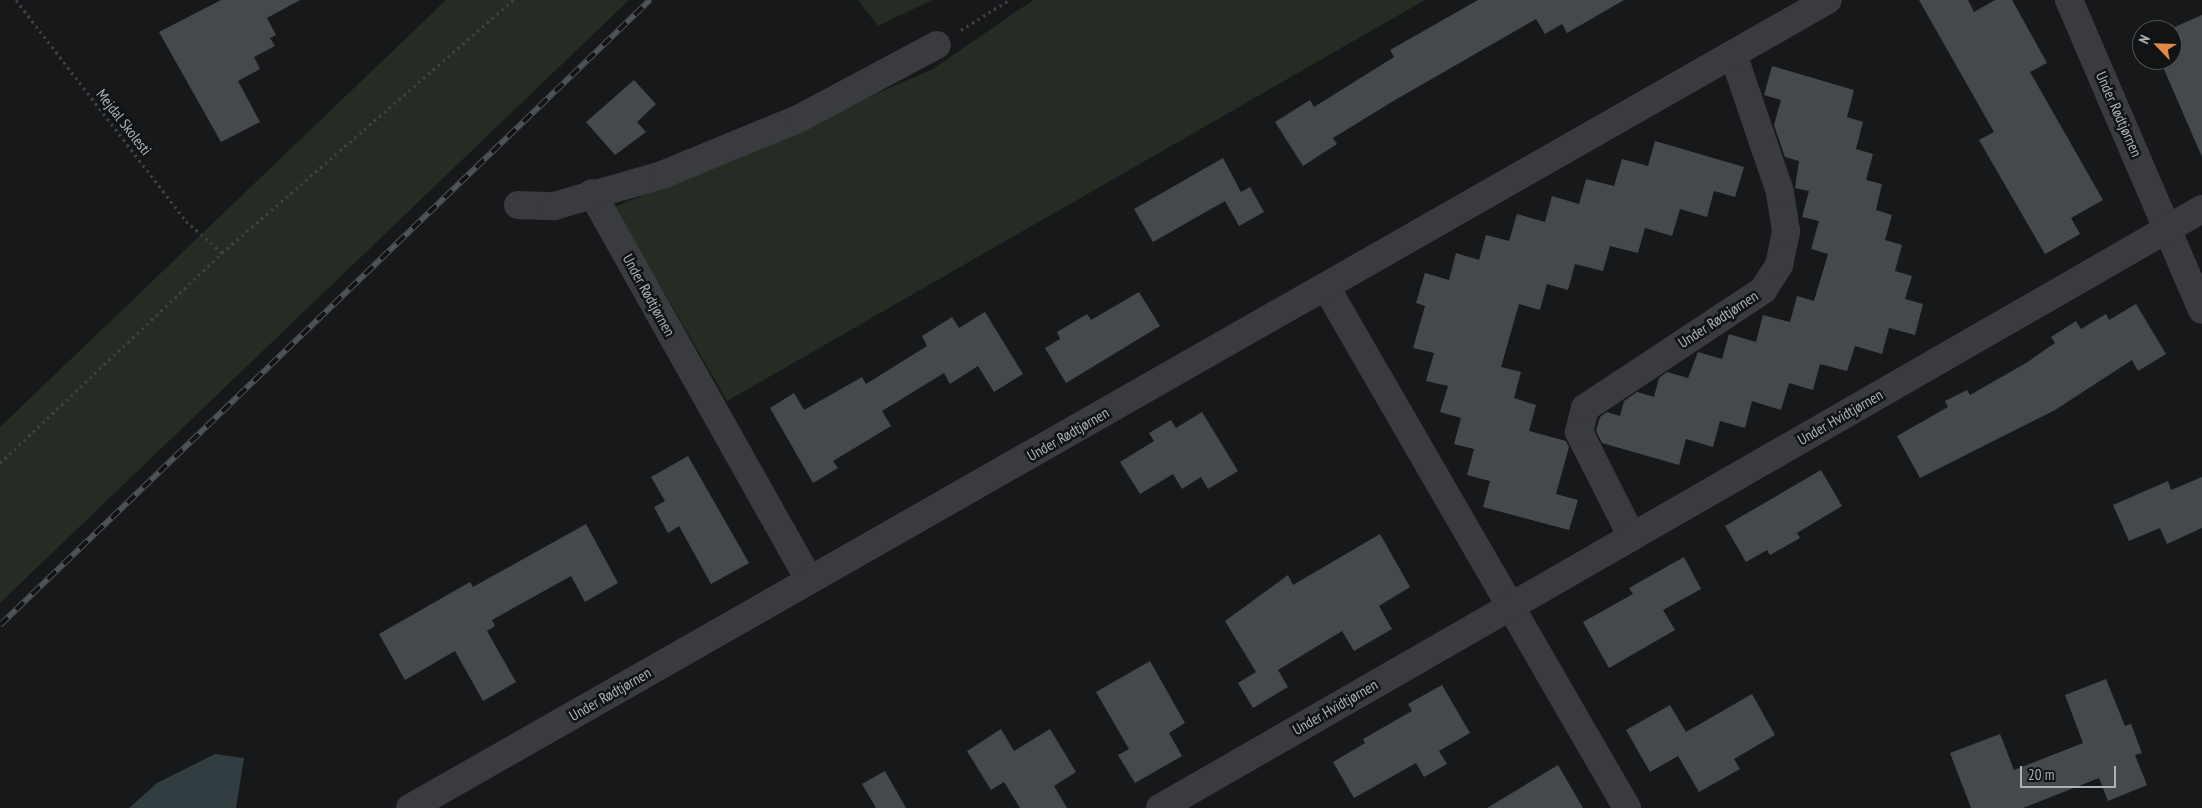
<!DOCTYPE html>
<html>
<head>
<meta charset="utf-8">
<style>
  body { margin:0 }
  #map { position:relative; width:2202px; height:808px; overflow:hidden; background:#171819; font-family:"PT Sans Narrow",sans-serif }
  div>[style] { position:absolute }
  .green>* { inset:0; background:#242c24 }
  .water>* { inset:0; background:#313d41 }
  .building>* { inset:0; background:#46494c }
  .path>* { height:3px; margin-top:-1.5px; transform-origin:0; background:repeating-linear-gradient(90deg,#3f4245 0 2.5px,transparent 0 6.5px) }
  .minor>* { height:28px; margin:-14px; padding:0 14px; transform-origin:14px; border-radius:14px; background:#393b3e }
  .rail>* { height:5.5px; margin-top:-2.75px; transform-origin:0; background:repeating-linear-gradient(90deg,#121314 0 11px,#505357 0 22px); box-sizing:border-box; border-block:1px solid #505357 }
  span { translate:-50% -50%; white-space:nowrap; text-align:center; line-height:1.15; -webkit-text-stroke:5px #121314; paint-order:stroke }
  .street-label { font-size:15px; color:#abb2b8 }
  .north { position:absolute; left:2132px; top:20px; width:50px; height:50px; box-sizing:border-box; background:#121314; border:1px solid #4f5356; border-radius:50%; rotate:294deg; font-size:14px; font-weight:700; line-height:20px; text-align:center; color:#abb2b8 }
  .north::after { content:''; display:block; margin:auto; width:18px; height:22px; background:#e38945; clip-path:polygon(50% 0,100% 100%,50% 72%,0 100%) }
  .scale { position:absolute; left:2020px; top:766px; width:96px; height:22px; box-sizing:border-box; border:2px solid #abb2b8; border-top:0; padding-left:6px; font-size:15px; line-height:18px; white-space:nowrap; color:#abb2b8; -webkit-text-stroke:4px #121314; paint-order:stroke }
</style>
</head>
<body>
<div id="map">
  <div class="green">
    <div style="clip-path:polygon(446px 0,629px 0,0 603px,0 427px)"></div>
    <div style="clip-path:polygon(858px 0,932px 0,878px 26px)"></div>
    <div style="clip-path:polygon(1033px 0,1425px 0,727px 401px,615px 207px,933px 69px)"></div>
  </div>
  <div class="water">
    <div style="clip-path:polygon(215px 754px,244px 758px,236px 808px,129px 808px,157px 783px)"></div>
  </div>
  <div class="building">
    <div style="clip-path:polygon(221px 0,300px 0,267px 18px,276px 35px,270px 38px,275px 46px,254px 57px,260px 69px,238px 81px,260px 122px,221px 142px,159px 32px)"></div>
    <div style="clip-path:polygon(1478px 0,1624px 0,1567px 33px,1562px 24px,1545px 34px,1536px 19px,1395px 100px,1333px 138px,1337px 144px,1303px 166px,1275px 122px,1310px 100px,1314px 107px,1394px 57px,1390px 50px)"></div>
    <div style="clip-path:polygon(1919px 0,1968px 0,1974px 12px,1995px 0,2012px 0,2047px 63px,2030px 72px,2103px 200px,2071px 218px,2080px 234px,2045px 254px,1979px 140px,1994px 132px)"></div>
    <div style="clip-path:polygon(2202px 15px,2202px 157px,2160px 60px,2172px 60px,2172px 30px,2168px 30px)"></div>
    <div style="clip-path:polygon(1772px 66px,1854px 90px,1847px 117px,1863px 122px,1856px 149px,1873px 154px,1866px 180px,1882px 184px,1876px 210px,1892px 215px,1885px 240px,1902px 245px,1895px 271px,1912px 276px,1905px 299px,1923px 304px,1915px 335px,1889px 328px,1882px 354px,1855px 346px,1847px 371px,1820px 364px,1813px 390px,1789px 383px,1781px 410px,1752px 401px,1745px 428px,1720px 421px,1713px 447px,1686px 439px,1679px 465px,1602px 443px,1596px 431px,1600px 417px,1607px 412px,1620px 416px,1624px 401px,1637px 392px,1654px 397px,1659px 378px,1667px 372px,1688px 378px,1698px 352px,1722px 359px,1729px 334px,1756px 342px,1763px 315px,1790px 322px,1797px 296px,1814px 301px,1828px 254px,1811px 249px,1819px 221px,1802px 217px,1809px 191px,1795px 188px,1799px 161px,1785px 157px,1774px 125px,1781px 100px,1764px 95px)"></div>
    <div style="clip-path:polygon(634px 80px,656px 104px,637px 122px,646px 132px,615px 155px,586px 122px)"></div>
    <div style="clip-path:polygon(1655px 141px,1744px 167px,1735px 197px,1714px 191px,1707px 217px,1680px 209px,1672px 236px,1645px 228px,1638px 253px,1610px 246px,1603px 271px,1575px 264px,1568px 290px,1547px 284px,1540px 310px,1519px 304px,1501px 367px,1521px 372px,1514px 398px,1536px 405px,1529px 431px,1566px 441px,1569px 447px,1556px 494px,1578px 500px,1569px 530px,1483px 507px,1490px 481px,1467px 475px,1474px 449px,1454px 444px,1461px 418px,1440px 412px,1448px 386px,1426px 381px,1434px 353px,1413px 348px,1425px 306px,1416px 303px,1425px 273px,1449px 280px,1456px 253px,1479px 260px,1486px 235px,1509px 241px,1517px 214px,1545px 222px,1552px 196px,1579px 204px,1586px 179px,1614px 186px,1622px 159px,1648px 166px)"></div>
    <div style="clip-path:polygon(1223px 158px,1241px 192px,1250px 187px,1264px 212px,1239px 226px,1225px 201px,1153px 242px,1134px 209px)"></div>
    <div style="clip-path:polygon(1139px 292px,1160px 326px,1066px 383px,1045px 348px,1060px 339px,1057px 332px,1087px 314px,1091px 320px)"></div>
    <div style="clip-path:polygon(2136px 304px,2166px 354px,2138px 371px,2132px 360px,2055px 410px,1920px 478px,1897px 436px,1948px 407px,1945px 401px,1967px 390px,1970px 395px,2026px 363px,2055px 343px,2051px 337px,2076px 321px,2081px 329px,2106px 314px,2109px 320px)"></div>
    <div style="clip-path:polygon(985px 312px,1023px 374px,994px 392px,978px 366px,950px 384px,944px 373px,882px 411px,891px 426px,833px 461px,838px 468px,813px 483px,770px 408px,794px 393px,804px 410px,862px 377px,866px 384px,927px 346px,922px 336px,952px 317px,959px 328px)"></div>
    <div style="clip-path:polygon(1202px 412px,1238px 471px,1208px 489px,1201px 477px,1182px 489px,1173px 474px,1140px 494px,1120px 462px,1154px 441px,1149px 433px,1171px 420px,1176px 428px)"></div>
    <div style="clip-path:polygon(688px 456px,749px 563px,711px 584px,679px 526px,668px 533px,654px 507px,665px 501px,651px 477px)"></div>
    <div style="clip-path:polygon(1821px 470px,1842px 506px,1797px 533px,1800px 538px,1770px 555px,1767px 550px,1746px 562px,1725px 526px)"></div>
    <div style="clip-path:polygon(2202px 477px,2202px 528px,2167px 544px,2160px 528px,2129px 541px,2113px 505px,2168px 481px,2171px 490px)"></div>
    <div style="clip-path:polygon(586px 524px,618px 583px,585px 602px,571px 576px,492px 620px,495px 626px,487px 631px,516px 682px,483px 701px,455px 651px,405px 680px,379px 634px,470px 582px,473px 587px)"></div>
    <div style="clip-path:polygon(1380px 534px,1410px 587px,1379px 606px,1392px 629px,1354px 651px,1342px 631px,1278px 670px,1288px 687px,1253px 708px,1238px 683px,1256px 672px,1225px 621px,1288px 575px,1293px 585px)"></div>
    <div style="clip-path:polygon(1684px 557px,1701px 589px,1663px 610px,1675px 630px,1609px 668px,1583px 622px,1633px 594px,1629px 588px)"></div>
    <div style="clip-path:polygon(1150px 661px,1185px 723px,1169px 733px,1182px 756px,1135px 783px,1118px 755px,1129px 749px,1096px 692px)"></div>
    <div style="clip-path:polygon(2106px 679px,2125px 726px,2131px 724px,2142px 753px,2135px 755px,2147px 785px,2108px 801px,2099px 778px,2023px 808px,1971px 808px,1950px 753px,2000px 734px,2014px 770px,2083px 743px,2065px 695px)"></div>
    <div style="clip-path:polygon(1442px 685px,1470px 733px,1439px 751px,1447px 764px,1424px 777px,1416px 763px,1354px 798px,1333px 762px,1365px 743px,1363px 739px,1412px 711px,1408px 704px)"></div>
    <div style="clip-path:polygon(1752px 694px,1775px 735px,1734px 759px,1740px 769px,1699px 792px,1678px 756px,1650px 772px,1626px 730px,1670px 705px,1686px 732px)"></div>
    <div style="clip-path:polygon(1001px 729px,1014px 751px,1050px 729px,1076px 772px,1054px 786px,1067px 808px,1020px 808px,1004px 782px,991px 790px,967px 751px)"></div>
    <div style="clip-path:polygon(1558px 765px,1583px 808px,1487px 808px)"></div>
    <div style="clip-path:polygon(885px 771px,906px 808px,876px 808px,862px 784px)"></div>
  </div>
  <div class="path">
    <div style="left:16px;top:0;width:279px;rotate:52.4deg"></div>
    <div style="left:186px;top:221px;width:48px;rotate:41.6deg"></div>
    <div style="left:961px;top:30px;width:57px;rotate:-32deg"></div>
    <div style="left:0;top:463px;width:306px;rotate:-43.4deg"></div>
    <div style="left:222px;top:253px;width:386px;rotate:-41deg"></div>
  </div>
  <div class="minor">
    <div style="left:2069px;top:0;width:337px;rotate:66.8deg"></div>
    <div style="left:592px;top:193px;width:444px;rotate:60.7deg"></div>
    <div style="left:518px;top:205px;width:36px;rotate:2deg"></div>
    <div style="left:554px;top:206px;width:112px;rotate:-16deg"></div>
    <div style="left:662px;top:175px;width:149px;rotate:-22.4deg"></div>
    <div style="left:800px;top:118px;width:155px;rotate:-28.1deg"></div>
    <div style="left:1326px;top:287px;width:602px;rotate:59.98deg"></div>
    <div style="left:1632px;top:537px;width:118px;rotate:-116.8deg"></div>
    <div style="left:1579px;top:432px;width:25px;rotate:-76deg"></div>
    <div style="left:1585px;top:408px;width:214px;rotate:-33.5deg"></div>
    <div style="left:1763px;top:290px;width:30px;rotate:-57deg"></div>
    <div style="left:1779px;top:265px;width:35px;rotate:-78deg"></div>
    <div style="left:1786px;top:231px;width:39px;rotate:-99deg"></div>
    <div style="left:1780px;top:192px;width:146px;rotate:-108.8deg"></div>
    <div style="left:410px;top:808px;width:1632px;rotate:-29.68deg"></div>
    <div style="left:1160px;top:808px;width:1202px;rotate:-29.89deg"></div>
  </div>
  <div class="rail">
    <div style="left:0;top:625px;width:902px;rotate:-43.88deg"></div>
  </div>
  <div class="street-label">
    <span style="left:2119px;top:114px;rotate:66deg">Under Rødtjørnen</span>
    <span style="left:124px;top:122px;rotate:52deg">Mejdal Skolesti</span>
    <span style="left:649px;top:295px;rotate:61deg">Under Rødtjørnen</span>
    <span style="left:1718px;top:319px;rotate:-33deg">Under Rødtjørnen</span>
    <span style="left:1840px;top:417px;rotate:-30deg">Under Hvidtjørnen</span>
    <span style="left:1068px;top:434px;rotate:-30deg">Under Rødtjørnen</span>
    <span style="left:610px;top:694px;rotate:-30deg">Under Rødtjørnen</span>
    <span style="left:1335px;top:707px;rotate:-30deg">Under Hvidtjørnen</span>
  </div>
  <div class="north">N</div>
  <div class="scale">20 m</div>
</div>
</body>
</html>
